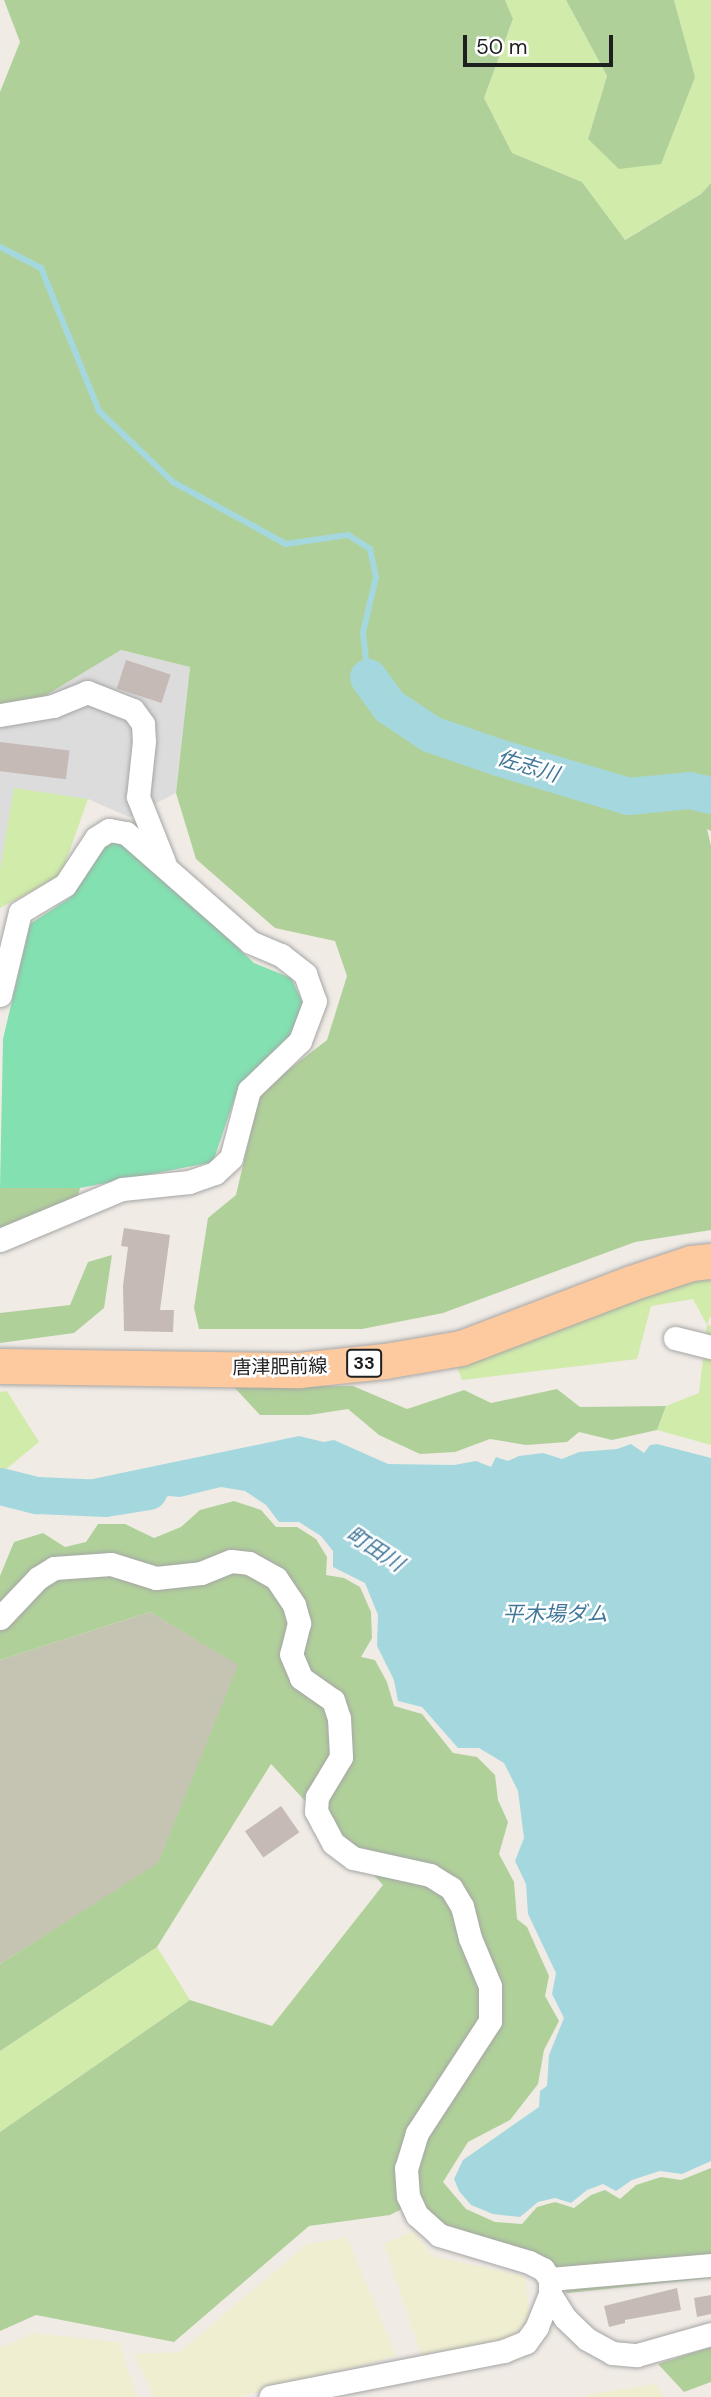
<!DOCTYPE html>
<html>
<head>
<meta charset="utf-8">
<style>
  body { margin:0 }
  #map { position:relative; width:711px; height:2397px; overflow:hidden; background:#f0ebe5; font-family:"DM Sans","Noto Sans JP",sans-serif }
  div>[style] { position:absolute }
  .residential>* { inset:0; background:#dddcdc }
  .construction>* { inset:0; background:#c5c3b1 }
  .farmland>* { inset:0; background:#efeed1 }
  .grass>* { inset:0; background:#d1ebab }
  .forest>* { inset:0; background:#b0d09a }
  .pitch>* { inset:0; background:#83e0b1 }
  .water>* { inset:0; background:#a5d8de }
  .stream>* { height:6px; margin:-3px; padding:0 3px; transform-origin:3px; border-radius:3px; background:#a5d8de }
  .river>* { height:37px; margin:-18.5px; padding:0 18.5px; transform-origin:18.5px; border-radius:18.5px; background:#a5d8de }
  .building>* { inset:0; background:#c5bab5; transform-origin:0 0 }
  .roads { filter:drop-shadow(0 0 2px #a6a6a6) drop-shadow(0 0 2px #a6a6a6) }
  .minor>* { height:23px; margin:-11.5px; padding:0 11.5px; transform-origin:11.5px; border-radius:11.5px; background:#fff }
  .primary>* { height:35px; margin:-17.5px; padding:0 17.5px; transform-origin:17.5px; border-radius:17.5px; background:#fdc99e }
  span { translate:-50% -50%; white-space:nowrap; text-align:center; line-height:1.15; -webkit-text-stroke:5px #fff; paint-order:stroke }
  .shield-label span { padding:2px 5px; background:#fff; border:2px solid; border-radius:5px; -webkit-text-stroke-width:0 }
  .shield-label { font-size:18px; color:#1f1f1f; font-weight:700 }
  .street-label { font-size:19px; color:#1f1f1f }
  .water-label { font-size:21px; color:#417799; font-style:italic }
  .scale { position:absolute; left:463px; top:35px; width:150px; height:32px; box-sizing:border-box; border:4px solid #1f1f1f; border-top:0; padding-left:9px; font-size:21px; line-height:24px; white-space:nowrap; color:#1f1f1f; -webkit-text-stroke:5px #fff; paint-order:stroke }
</style>
</head>
<body>
<div id="map">
  <div class="residential">
    <div style="clip-path:polygon(121px 650px,190px 667px,176px 793px,129px 817px,88px 799px,0 870px,0 705px,43px 697px)"></div>
  </div>
  <div class="construction">
    <div style="clip-path:polygon(150px 1612px,239px 1665px,158px 1864px,0 1964px,0 1660px)"></div>
  </div>
  <div class="farmland">
    <div style="clip-path:polygon(413px 2231px,432px 2256px,524px 2276px,530px 2315px,510px 2342px,422px 2357px,384px 2244px)"></div>
    <div style="clip-path:polygon(347px 2237px,396px 2356px,239px 2397px,154px 2397px,134px 2354px,180px 2352px,307px 2244px)"></div>
    <div style="clip-path:polygon(33px 2333px,119px 2342px,137px 2397px,0 2397px,0 2348px)"></div>
    <div style="clip-path:polygon(657px 2384px,664px 2397px,588px 2397px,588px 2394px)"></div>
  </div>
  <div class="grass">
    <div style="clip-path:polygon(505px 0,566px 0,607px 76px,588px 139px,695px 77px,674px 0,711px 0,711px 183px,701px 194px,624px 240px,582px 182px,512px 153px,484px 98px,513px 20px)"></div>
    <div style="clip-path:polygon(14px 788px,88px 799px,61px 875px,0 908px,0 870px)"></div>
    <div style="clip-path:polygon(711px 1276px,711px 1316px,707px 1324px,711px 1326px,711px 1445px,657px 1430px,666px 1406px,699px 1393px,707px 1325px,693px 1299px,651px 1306px,637px 1359px,462px 1380px,456px 1363px,647px 1293px)"></div>
    <div style="clip-path:polygon(7px 1391px,39px 1442px,0 1474px,0 1392px)"></div>
    <div style="clip-path:polygon(157px 1947px,190px 2000px,0 2132px,0 2051px)"></div>
  </div>
  <div class="forest">
    <div style="clip-path:polygon(4px 0,505px 0,513px 19px,484px 98px,512px 153px,582px 182px,625px 240px,701px 194px,711px 183px,711px 831px,707px 829px,711px 846px,711px 1230px,635px 1242px,443px 1313px,362px 1329px,199px 1329px,194px 1308px,208px 1218px,236px 1195px,260px 1092px,327px 1040px,347px 976px,335px 941px,275px 928px,196px 859px,176px 793px,190px 667px,121px 650px,43px 697px,0 705px,0 92px,20px 42px)"></div>
    <div style="clip-path:polygon(566px 0,674px 0,695px 77px,661px 164px,619px 169px,588px 139px,607px 76px)"></div>
    <div style="clip-path:polygon(0 1188px,80px 1188px,76px 1204px,0 1233px)"></div>
    <div style="clip-path:polygon(112px 1255px,104px 1308px,74px 1333px,0 1343px,0 1313px,70px 1305px,88px 1262px)"></div>
    <div style="clip-path:polygon(353px 1386px,407px 1409px,464px 1390px,491px 1403px,557px 1389px,580px 1407px,666px 1406px,657px 1430px,612px 1440px,579px 1432px,567px 1442px,526px 1445px,490px 1439px,455px 1452px,420px 1454px,379px 1435px,348px 1409px,309px 1415px,260px 1415px,234px 1387px)"></div>
    <div style="clip-path:polygon(234px 1501px,261px 1510px,276px 1527px,297px 1527px,316px 1539px,327px 1557px,326px 1575px,344px 1578px,360px 1587px,371px 1612px,372px 1638px,361px 1657px,375px 1660px,387px 1682px,394px 1706px,422px 1714px,453px 1753px,477px 1757px,495px 1775px,498px 1800px,508px 1822px,499px 1854px,514px 1882px,517px 1919px,527px 1927px,549px 1976px,545px 1996px,559px 2021px,544px 2050px,538px 2084px,510px 2120px,468px 2142px,443px 2182px,466px 2209px,495px 2222px,522px 2224px,537px 2207px,555px 2202px,574px 2208px,591px 2195px,605px 2190px,620px 2199px,636px 2185px,661px 2177px,681px 2180px,711px 2168px,711px 2278px,567px 2293px,551px 2261px,443px 2229px,419px 2200px,390px 2215px,309px 2226px,174px 2342px,36px 2315px,0 2331px,0 2132px,190px 2000px,272px 2026px,383px 1885px,271px 1764px,157px 1947px,0 2051px,0 1964px,158px 1863px,238px 1665px,150px 1612px,0 1660px,0 1576px,14px 1542px,43px 1533px,65px 1547px,86px 1542px,98px 1524px,125px 1524px,154px 1538px,181px 1527px,200px 1510px)"></div>
    <div style="clip-path:polygon(711px 2347px,711px 2382px,684px 2392px,658px 2364px)"></div>
  </div>
  <div class="pitch">
    <div style="clip-path:polygon(122px 838px,254px 963px,291px 978px,307px 1011px,289px 1043px,238px 1088px,213px 1162px,80px 1188px,0 1188px,3px 1039px,30px 924px,70px 898px,105px 847px)"></div>
  </div>
  <div class="water">
    <div style="clip-path:polygon(299px 1436px,324px 1442px,334px 1440px,388px 1464px,454px 1465px,476px 1461px,491px 1467px,496px 1457px,508px 1461px,519px 1456px,543px 1453px,562px 1459px,579px 1452px,617px 1449px,631px 1444px,644px 1453px,650px 1445px,657px 1444px,711px 1458px,711px 2161px,682px 2174px,660px 2171px,632px 2180px,616px 2191px,603px 2184px,587px 2190px,571px 2203px,555px 2198px,538px 2202px,520px 2217px,493px 2214px,471px 2205px,459px 2191px,454px 2179px,463px 2160px,539px 2107px,540px 2091px,547px 2086px,549px 2055px,564px 2018px,552px 1994px,556px 1973px,528px 1914px,526px 1884px,515px 1861px,524px 1838px,518px 1791px,504px 1763px,479px 1748px,458px 1748px,422px 1707px,398px 1701px,394px 1680px,377px 1646px,378px 1615px,365px 1583px,333px 1567px,333px 1551px,321px 1536px,299px 1522px,279px 1522px,266px 1505px,245px 1491px,221px 1487px,180px 1497px,169px 1496px,159px 1499px,151px 1507px,130px 1513px,99px 1504px,102px 1484px,83px 1481px)"></div>
  </div>
  <div class="stream">
    <div style="left:0;top:247px;width:46px;rotate:27.1deg"></div>
    <div style="left:41px;top:268px;width:154px;rotate:67.9deg"></div>
    <div style="left:99px;top:411px;width:103px;rotate:43.8deg"></div>
    <div style="left:173px;top:482px;width:129px;rotate:28.8deg"></div>
    <div style="left:286px;top:544px;width:63px;rotate:-8.3deg"></div>
    <div style="left:348px;top:535px;width:26px;rotate:32deg"></div>
    <div style="left:370px;top:549px;width:29px;rotate:78deg"></div>
    <div style="left:376px;top:577px;width:57px;rotate:103.1deg"></div>
    <div style="left:363px;top:633px;width:44px;rotate:83.5deg"></div>
  </div>
  <div class="river">
    <div style="left:368px;top:677px;width:36px;rotate:54deg"></div>
    <div style="left:389px;top:706px;width:50px;rotate:33.7deg"></div>
    <div style="left:431px;top:734px;width:71px;rotate:18.9deg"></div>
    <div style="left:498px;top:757px;width:136px;rotate:16.7deg"></div>
    <div style="left:628px;top:796px;width:61px;rotate:-5.6deg"></div>
    <div style="left:689px;top:790px;width:23px;rotate:13deg"></div>
    <div style="left:0;top:1486px;width:38px;rotate:14deg"></div>
    <div style="left:37px;top:1495px;width:68px;rotate:2.5deg"></div>
    <div style="left:105px;top:1498px;width:44px;rotate:-9.2deg"></div>
  </div>
  <div class="building">
    <div style="left:126px;top:660px;width:47px;height:30px;rotate:18deg"></div>
    <div style="left:0;top:742px;width:70px;height:29px;rotate:7deg"></div>
    <div style="clip-path:polygon(124px 1228px,170px 1235px,160px 1310px,174px 1310px,173px 1332px,124px 1331px,123px 1286px,128px 1247px,121px 1246px)"></div>
    <div style="left:281px;top:1806px;width:32px;height:44px;rotate:55deg"></div>
    <div style="clip-path:polygon(677px 2288px,681px 2310px,625px 2320px,625px 2323px,609px 2327px,604px 2306px)"></div>
    <div style="clip-path:polygon(711px 2295px,711px 2314px,697px 2317px,694px 2298px)"></div>
  </div>
  <div class="roads">
    <div class="minor">
      <div style="left:0;top:715px;width:54px;rotate:-9.6deg"></div>
      <div style="left:53px;top:706px;width:37px;rotate:-22deg"></div>
      <div style="left:87px;top:692px;width:49px;rotate:21.4deg"></div>
      <div style="left:133px;top:710px;width:17px;rotate:54deg"></div>
      <div style="left:143px;top:724px;width:17px;rotate:87deg"></div>
      <div style="left:144px;top:741px;width:56px;rotate:96.1deg"></div>
      <div style="left:138px;top:797px;width:70px;rotate:68.2deg"></div>
      <div style="left:0;top:995px;width:85px;rotate:-76.5deg"></div>
      <div style="left:20px;top:912px;width:52px;rotate:-31deg"></div>
      <div style="left:65px;top:885px;width:56px;rotate:-56.6deg"></div>
      <div style="left:96px;top:838px;width:15px;rotate:-32deg"></div>
      <div style="left:109px;top:830px;width:17px;rotate:10deg"></div>
      <div style="left:126px;top:833px;width:165px;rotate:41.3deg"></div>
      <div style="left:250px;top:942px;width:34px;rotate:23deg"></div>
      <div style="left:281px;top:955px;width:31px;rotate:38deg"></div>
      <div style="left:305px;top:974px;width:29px;rotate:70deg"></div>
      <div style="left:315px;top:1001px;width:43px;rotate:110.6deg"></div>
      <div style="left:300px;top:1041px;width:71px;rotate:136.1deg"></div>
      <div style="left:249px;top:1090px;width:70px;rotate:104.8deg"></div>
      <div style="left:231px;top:1158px;width:22px;rotate:137deg"></div>
      <div style="left:215px;top:1173px;width:28px;rotate:161deg"></div>
      <div style="left:189px;top:1182px;width:67px;rotate:174deg"></div>
      <div style="left:122px;top:1189px;width:132px;rotate:157.3deg"></div>
      <div style="left:675px;top:1338px;width:37px;rotate:14deg"></div>
      <div style="left:0;top:1618px;width:55px;rotate:-46.5deg"></div>
      <div style="left:38px;top:1578px;width:19px;rotate:-32deg"></div>
      <div style="left:54px;top:1568px;width:57px;rotate:-4deg"></div>
      <div style="left:111px;top:1564px;width:47px;rotate:17.3deg"></div>
      <div style="left:156px;top:1578px;width:45px;rotate:-6.3deg"></div>
      <div style="left:201px;top:1573px;width:32px;rotate:-22deg"></div>
      <div style="left:231px;top:1561px;width:18px;rotate:6deg"></div>
      <div style="left:249px;top:1563px;width:31px;rotate:29deg"></div>
      <div style="left:276px;top:1578px;width:32px;rotate:56deg"></div>
      <div style="left:294px;top:1605px;width:19px;rotate:74deg"></div>
      <div style="left:299px;top:1623px;width:32px;rotate:104deg"></div>
      <div style="left:291px;top:1654px;width:26px;rotate:67deg"></div>
      <div style="left:301px;top:1678px;width:39px;rotate:35deg"></div>
      <div style="left:333px;top:1700px;width:19px;rotate:72deg"></div>
      <div style="left:339px;top:1718px;width:39px;rotate:87deg"></div>
      <div style="left:341px;top:1757px;width:47px;rotate:121deg"></div>
      <div style="left:317px;top:1797px;width:14px;rotate:94deg"></div>
      <div style="left:316px;top:1811px;width:15px;rotate:62deg"></div>
      <div style="left:323px;top:1824px;width:21px;rotate:62deg"></div>
      <div style="left:333px;top:1843px;width:25px;rotate:37deg"></div>
      <div style="left:353px;top:1858px;width:79px;rotate:12.4deg"></div>
      <div style="left:430px;top:1875px;width:25px;rotate:32deg"></div>
      <div style="left:451px;top:1888px;width:21px;rotate:59deg"></div>
      <div style="left:462px;top:1906px;width:33px;rotate:76deg"></div>
      <div style="left:470px;top:1938px;width:52px;rotate:67.4deg"></div>
      <div style="left:490px;top:1986px;width:35px;rotate:90deg"></div>
      <div style="left:490px;top:2021px;width:134px;rotate:123.1deg"></div>
      <div style="left:417px;top:2133px;width:37px;rotate:107deg"></div>
      <div style="left:406px;top:2168px;width:28px;rotate:86deg"></div>
      <div style="left:408px;top:2196px;width:21px;rotate:65deg"></div>
      <div style="left:417px;top:2215px;width:30px;rotate:42deg"></div>
      <div style="left:439px;top:2235px;width:94px;rotate:16.7deg"></div>
      <div style="left:529px;top:2262px;width:16px;rotate:27deg"></div>
      <div style="left:543px;top:2269px;width:12px;rotate:55deg"></div>
      <div style="left:550px;top:2279px;width:15px;rotate:90deg"></div>
      <div style="left:550px;top:2294px;width:35px;rotate:112deg"></div>
      <div style="left:537px;top:2327px;width:19px;rotate:126deg"></div>
      <div style="left:526px;top:2342px;width:24px;rotate:158deg"></div>
      <div style="left:504px;top:2351px;width:238px;rotate:168.9deg"></div>
      <div style="left:550px;top:2279px;width:162px;rotate:-5deg"></div>
      <div style="left:550px;top:2294px;width:28px;rotate:58deg"></div>
      <div style="left:565px;top:2318px;width:30px;rotate:44deg"></div>
      <div style="left:587px;top:2339px;width:29px;rotate:29deg"></div>
      <div style="left:612px;top:2353px;width:25px;rotate:5deg"></div>
      <div style="left:637px;top:2355px;width:77px;rotate:-15.8deg"></div>
    </div>
    <div class="primary">
      <div style="left:0;top:1366px;width:299px;rotate:0.8deg"></div>
      <div style="left:299px;top:1370px;width:86px;rotate:-6deg"></div>
      <div style="left:385px;top:1361px;width:77px;rotate:-9.7deg"></div>
      <div style="left:461px;top:1348px;width:182px;rotate:-20.9deg"></div>
      <div style="left:631px;top:1283px;width:63px;rotate:-18.4deg"></div>
      <div style="left:691px;top:1263px;width:20px;rotate:-6deg"></div>
    </div>
  </div>
  <div class="shield-label">
    <span style="left:364px;top:1363px">33</span>
  </div>
  <div class="street-label">
    <span style="left:280px;top:1367px;rotate:-1deg">唐津肥前線</span>
  </div>
  <div class="water-label">
    <span style="left:528px;top:766px;rotate:17deg">佐志川</span>
    <span style="left:375px;top:1549px;rotate:33deg">町田川</span>
    <span style="left:555px;top:1614px">平木場ダム</span>
  </div>
  <div class="scale">50 m</div>
</div>
</body>
</html>
